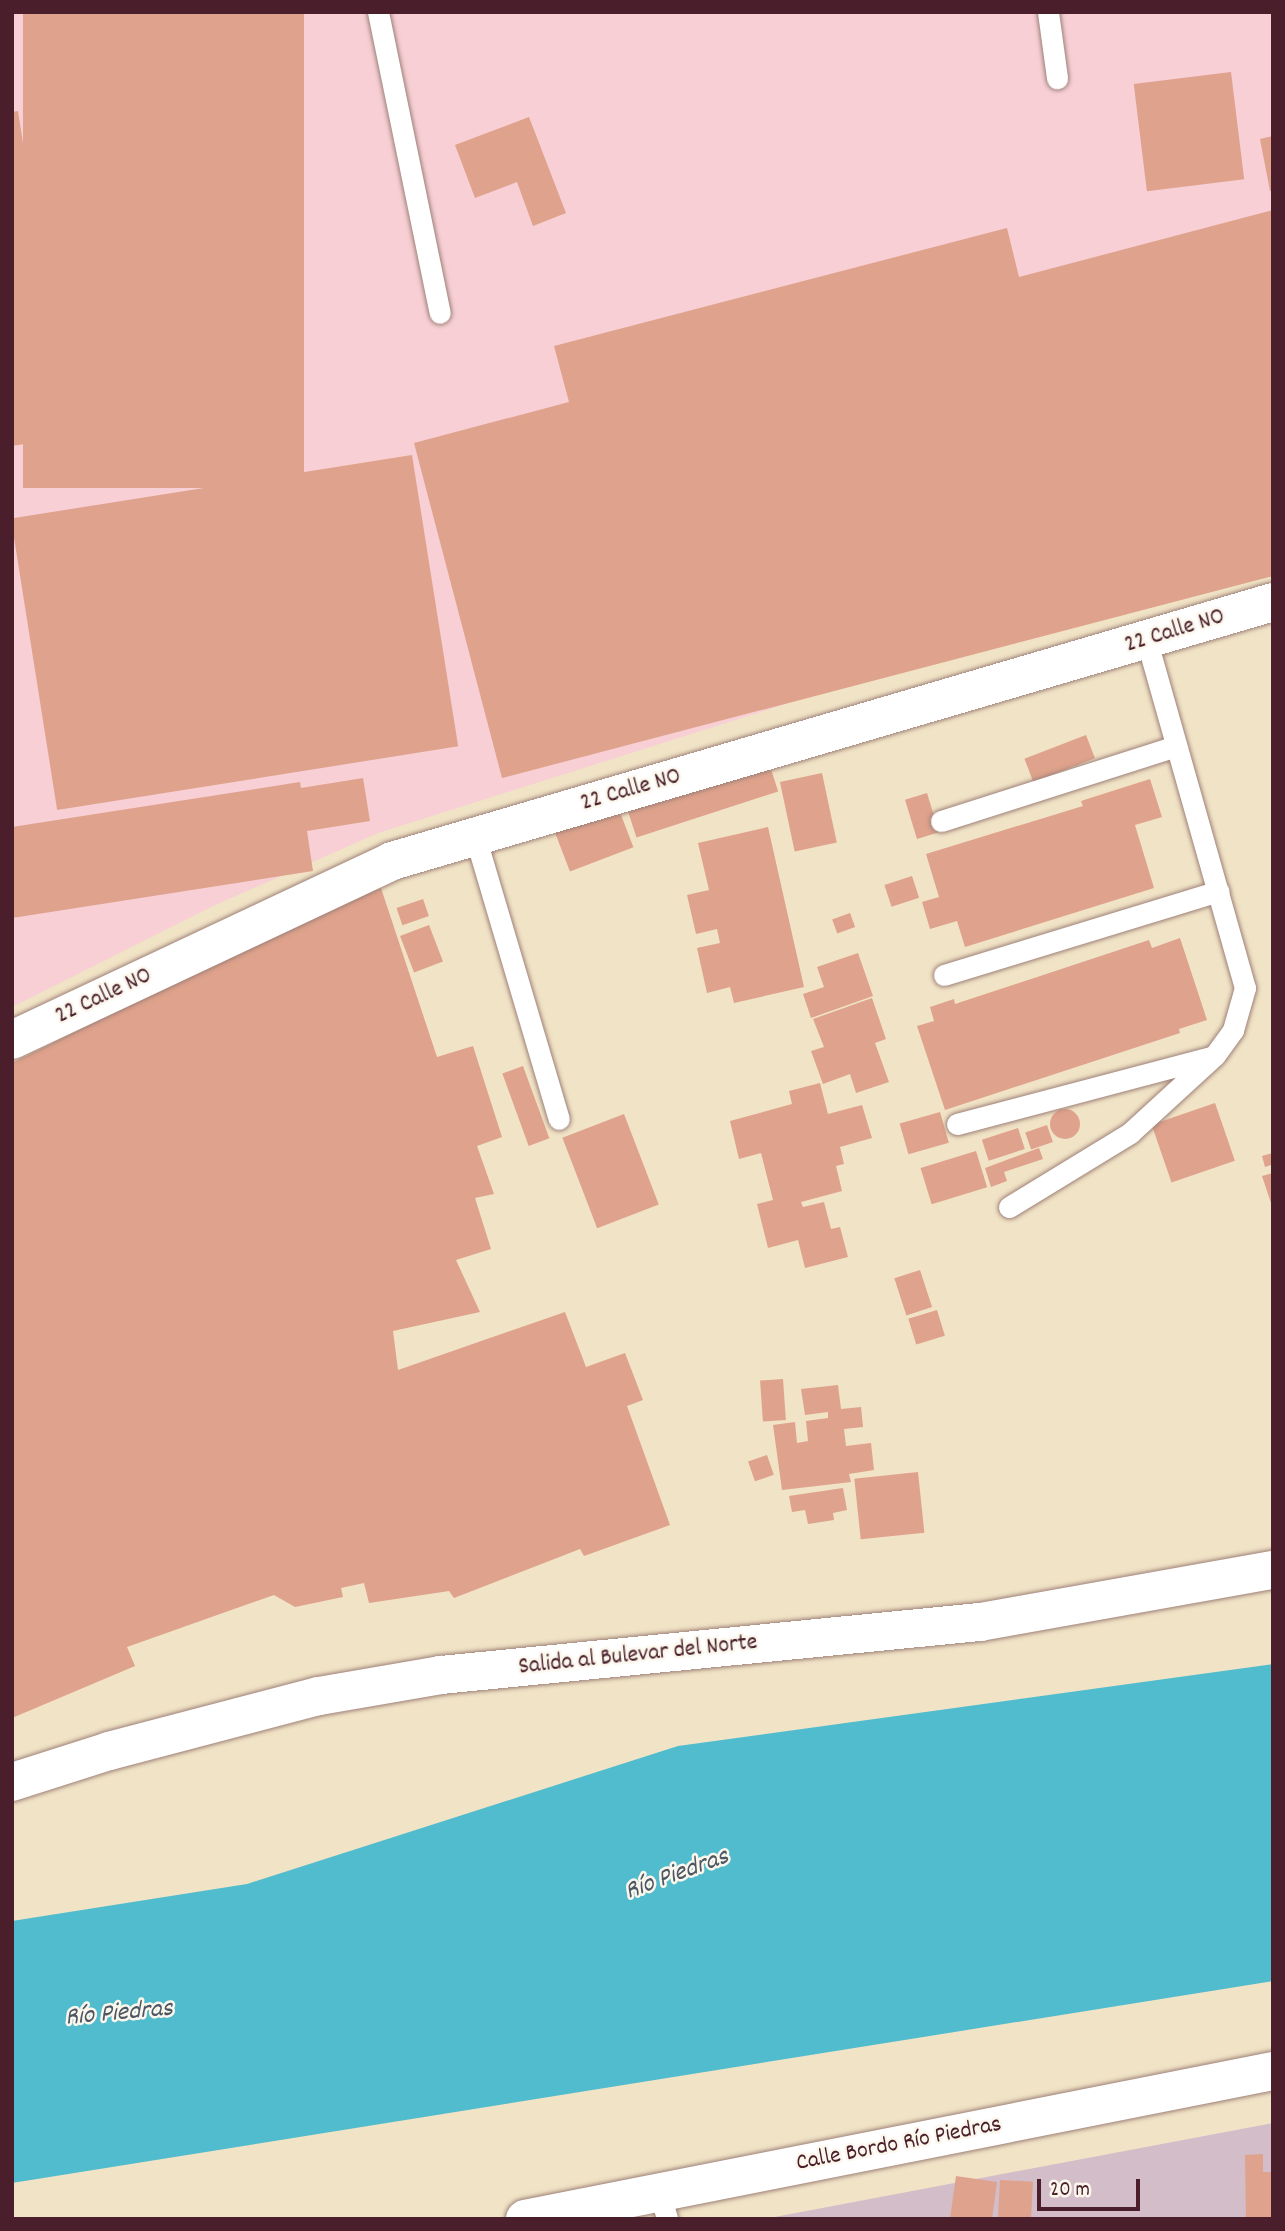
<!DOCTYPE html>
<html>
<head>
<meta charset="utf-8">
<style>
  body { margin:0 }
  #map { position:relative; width:1285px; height:2231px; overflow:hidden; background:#f1e3c6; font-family:Dekko,sans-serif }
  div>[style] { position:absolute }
  .built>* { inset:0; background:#f7cfd5 }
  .industrial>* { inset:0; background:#d2bdc8 }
  .water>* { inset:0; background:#51bccd }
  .building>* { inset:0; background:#dfa28c; transform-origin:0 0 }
  .round { border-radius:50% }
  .roads { filter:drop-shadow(0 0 2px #9e8178) drop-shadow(0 0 2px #9e8178) }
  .service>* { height:21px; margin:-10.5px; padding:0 10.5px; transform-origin:10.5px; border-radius:10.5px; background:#fff }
  .minor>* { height:38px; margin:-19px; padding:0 19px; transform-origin:19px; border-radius:19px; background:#fff }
  .tertiary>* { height:38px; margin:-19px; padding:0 19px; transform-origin:19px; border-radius:19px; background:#fff }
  span { translate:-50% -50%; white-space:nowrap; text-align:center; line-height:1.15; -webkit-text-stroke:5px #fbf7ec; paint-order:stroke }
  .street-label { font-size:24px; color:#4a1f2b }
  .water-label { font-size:26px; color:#4c5664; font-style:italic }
  .frame { position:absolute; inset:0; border:14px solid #4a1f2b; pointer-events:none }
  .scale { position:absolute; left:1037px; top:2179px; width:103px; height:32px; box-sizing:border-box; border:4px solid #4a1f2b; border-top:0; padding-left:9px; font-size:21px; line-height:24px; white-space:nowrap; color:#4a1f2b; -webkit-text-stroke:5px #fbf7ec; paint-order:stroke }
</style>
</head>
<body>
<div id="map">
  <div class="built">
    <div style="clip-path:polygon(12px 12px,1273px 12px,1273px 550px,378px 833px,211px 907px,12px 1007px)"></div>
  </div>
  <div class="industrial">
    <div style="clip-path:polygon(1273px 2123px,1273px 2219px,764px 2219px)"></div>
  </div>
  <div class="water">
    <div style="clip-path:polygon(1273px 1664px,1273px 1981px,12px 2183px,12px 1921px,247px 1884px,678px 1746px)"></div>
  </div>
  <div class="building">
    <div style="left:23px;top:12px;width:281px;height:476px"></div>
    <div style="left:1231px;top:72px;width:108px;height:98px;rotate:83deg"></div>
    <div style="clip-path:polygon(18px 111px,69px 437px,12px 446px,12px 112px)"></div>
    <div style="clip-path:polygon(529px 117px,566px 213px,533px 226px,517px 182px,475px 198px,455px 145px)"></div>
    <div style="clip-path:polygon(1273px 136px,1273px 191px,1270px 191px,1260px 139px)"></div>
    <div style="clip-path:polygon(1273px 210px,1273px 576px,502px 778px,414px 443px,569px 402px,554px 346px,1007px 228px,1019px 277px)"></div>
    <div style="left:412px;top:455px;width:295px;height:406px;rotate:81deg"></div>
    <div style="left:1086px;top:735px;width:25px;height:66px;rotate:69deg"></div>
    <div style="left:768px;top:760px;width:33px;height:149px;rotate:72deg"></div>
    <div style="left:822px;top:773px;width:71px;height:43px;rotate:78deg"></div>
    <div style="clip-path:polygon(363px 778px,370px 821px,307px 831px,313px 871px,12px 918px,12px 827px,300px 782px,301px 788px)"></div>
    <div style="clip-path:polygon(1150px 779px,1162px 817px,1135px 825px,1154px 888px,965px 947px,957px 921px,930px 929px,922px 902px,939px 897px,926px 854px,1083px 806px,1081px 801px)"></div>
    <div style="left:927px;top:793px;width:41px;height:23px;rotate:73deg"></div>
    <div style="left:618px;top:807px;width:43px;height:68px;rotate:69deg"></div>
    <div style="clip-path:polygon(768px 827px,804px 987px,734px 1003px,730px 987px,707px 993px,697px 948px,720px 943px,717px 929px,696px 934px,687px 895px,709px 890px,698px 843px)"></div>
    <div style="left:912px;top:876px;width:23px;height:29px;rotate:72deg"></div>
    <div style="clip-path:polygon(381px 888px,437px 1057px,473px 1046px,502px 1137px,477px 1146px,494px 1194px,475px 1198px,491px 1249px,456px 1260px,480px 1312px,393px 1331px,398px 1370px,565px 1312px,586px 1367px,625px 1353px,643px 1400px,627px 1406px,670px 1525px,584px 1556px,580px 1549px,454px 1598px,449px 1591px,369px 1603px,364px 1583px,341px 1588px,343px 1597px,295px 1607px,274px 1595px,127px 1647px,135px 1666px,12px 1718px,12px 1063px,346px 898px)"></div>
    <div style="left:423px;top:899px;width:18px;height:28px;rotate:71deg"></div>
    <div style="left:850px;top:913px;width:15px;height:19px;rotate:70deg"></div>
    <div style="left:429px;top:925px;width:39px;height:31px;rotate:69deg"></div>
    <div style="clip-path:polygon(1180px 938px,1207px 1020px,1179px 1029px,1180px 1033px,945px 1110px,917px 1026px,934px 1021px,930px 1007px,954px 999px,955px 1004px,1149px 940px,1152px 948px)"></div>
    <div style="clip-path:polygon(858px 953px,873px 996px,811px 1018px,803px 994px,824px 987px,817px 967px)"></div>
    <div style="clip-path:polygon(872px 998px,886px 1039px,875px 1043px,889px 1082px,856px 1093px,850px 1074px,823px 1084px,811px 1051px,824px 1047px,813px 1019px)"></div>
    <div style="left:523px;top:1066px;width:77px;height:22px;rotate:70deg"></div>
    <div style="clip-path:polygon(820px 1083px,828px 1114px,862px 1105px,872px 1138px,840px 1147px,844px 1164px,836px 1166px,842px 1191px,801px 1202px,803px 1207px,824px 1202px,831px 1229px,840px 1227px,848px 1257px,805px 1268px,798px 1240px,768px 1248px,757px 1204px,773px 1200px,761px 1153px,739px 1159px,730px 1121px,792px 1104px,789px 1091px)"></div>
    <div style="left:1215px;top:1103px;width:61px;height:67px;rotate:71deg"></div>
    <div class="round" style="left:1050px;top:1109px;width:30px;height:30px"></div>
    <div style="left:940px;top:1112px;width:32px;height:42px;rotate:74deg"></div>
    <div style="left:624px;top:1114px;width:97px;height:66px;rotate:69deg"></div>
    <div style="left:1047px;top:1125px;width:18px;height:23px;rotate:71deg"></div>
    <div style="left:1018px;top:1128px;width:22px;height:38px;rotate:72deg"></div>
    <div style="clip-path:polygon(1039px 1148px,1043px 1159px,1004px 1172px,1007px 1181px,991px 1187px,985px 1168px)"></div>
    <div style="left:976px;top:1151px;width:38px;height:58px;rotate:73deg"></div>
    <div style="clip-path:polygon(1273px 1153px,1273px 1164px,1265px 1167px,1262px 1156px)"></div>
    <div style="clip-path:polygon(1273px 1173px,1273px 1206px,1272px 1206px,1262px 1176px)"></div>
    <div style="left:920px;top:1270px;width:39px;height:27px;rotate:72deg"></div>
    <div style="left:937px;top:1310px;width:27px;height:30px;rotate:73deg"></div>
    <div style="left:783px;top:1379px;width:41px;height:23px;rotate:86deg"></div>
    <div style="clip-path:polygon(838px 1385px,841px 1409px,861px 1407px,863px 1427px,844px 1429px,846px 1446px,871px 1443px,874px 1470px,849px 1474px,851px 1482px,782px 1490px,773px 1425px,795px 1422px,797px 1443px,808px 1441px,806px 1421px,828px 1418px,828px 1412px,805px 1415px,801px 1389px)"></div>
    <div style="left:767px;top:1455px;width:21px;height:20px;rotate:71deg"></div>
    <div style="left:918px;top:1472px;width:61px;height:64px;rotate:84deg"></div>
    <div style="clip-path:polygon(843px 1488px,847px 1510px,833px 1513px,834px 1520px,808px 1524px,805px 1510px,792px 1512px,789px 1496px)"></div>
    <div style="clip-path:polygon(1263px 2154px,1263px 2172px,1273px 2172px,1273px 2219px,1246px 2219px,1245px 2155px)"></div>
    <div style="clip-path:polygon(956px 2176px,997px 2182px,992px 2219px,950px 2219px)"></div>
    <div style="left:1000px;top:2180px;width:33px;height:39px;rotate:3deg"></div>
  </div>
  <div class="roads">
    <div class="service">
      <div style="left:378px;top:12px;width:307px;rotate:78.4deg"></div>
      <div style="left:1048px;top:12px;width:67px;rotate:82.2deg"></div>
      <div style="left:941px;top:821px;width:247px;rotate:-17.7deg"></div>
      <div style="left:475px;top:836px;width:295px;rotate:73.5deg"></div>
      <div style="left:944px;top:975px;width:287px;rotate:-17deg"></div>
      <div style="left:957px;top:1124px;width:262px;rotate:-14.8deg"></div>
      <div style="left:1009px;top:1207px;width:142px;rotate:-31.4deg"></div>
      <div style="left:1130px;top:1133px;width:115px;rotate:-42.5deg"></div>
      <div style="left:1215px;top:1055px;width:31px;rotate:-54deg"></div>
      <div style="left:1233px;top:1030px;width:44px;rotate:-74.1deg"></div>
      <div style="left:1245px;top:988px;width:361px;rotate:-105.8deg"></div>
      <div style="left:659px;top:2192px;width:28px;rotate:73deg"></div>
    </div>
    <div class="minor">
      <div style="left:12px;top:1040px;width:420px;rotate:-25.2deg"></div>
      <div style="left:392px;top:861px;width:918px;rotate:-16.38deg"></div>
      <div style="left:525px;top:2219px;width:763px;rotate:-11.19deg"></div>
    </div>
    <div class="tertiary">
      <div style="left:12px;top:1782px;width:102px;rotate:-17.7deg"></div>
      <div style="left:109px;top:1751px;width:217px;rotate:-14.7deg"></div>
      <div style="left:319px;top:1696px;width:124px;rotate:-9.8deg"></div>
      <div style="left:441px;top:1675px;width:542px;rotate:-5.62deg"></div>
      <div style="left:980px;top:1622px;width:298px;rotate:-10.1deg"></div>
    </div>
  </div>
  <div class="street-label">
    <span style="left:1175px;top:632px;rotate:-17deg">22 Calle NO</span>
    <span style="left:631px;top:791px;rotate:-16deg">22 Calle NO</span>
    <span style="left:104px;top:997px;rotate:-25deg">22 Calle NO</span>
    <span style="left:638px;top:1656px;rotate:-6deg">Salida al Bulevar del Norte</span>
    <span style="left:899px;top:2145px;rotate:-11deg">Calle Bordo Río Piedras</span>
  </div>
  <div class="water-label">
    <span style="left:677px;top:1875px;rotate:-20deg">Río Piedras</span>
    <span style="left:119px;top:2014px;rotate:-5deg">Río Piedras</span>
  </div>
  <div class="frame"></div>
  <div class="scale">20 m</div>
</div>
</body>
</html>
